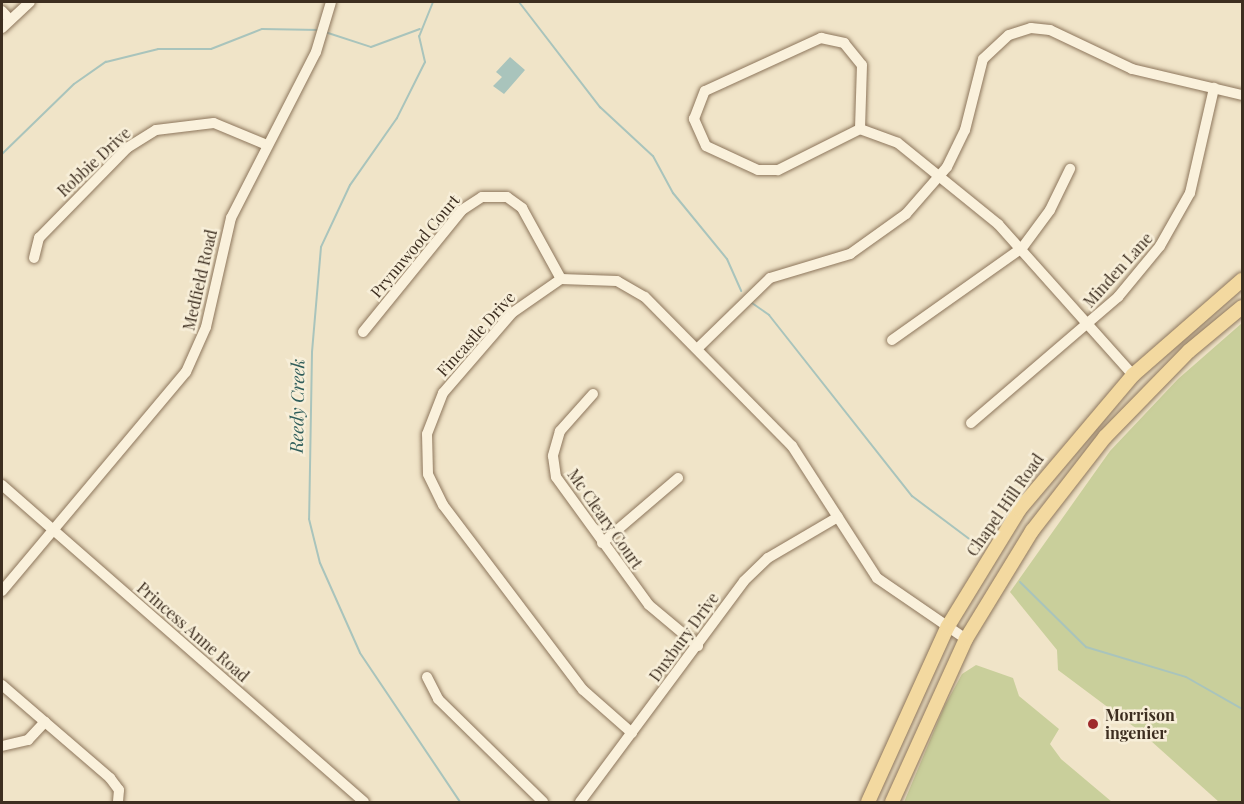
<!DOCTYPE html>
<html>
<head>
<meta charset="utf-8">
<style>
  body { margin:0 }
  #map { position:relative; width:1244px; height:804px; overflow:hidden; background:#f0e4c8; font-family:"Playfair Display",serif }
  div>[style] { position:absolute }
  .green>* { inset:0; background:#c9cf9b }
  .water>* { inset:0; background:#a9c4bc }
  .stream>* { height:2px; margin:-1px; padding:0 1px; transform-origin:1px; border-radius:1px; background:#a9c4bc }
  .roads { filter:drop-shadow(0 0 2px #8d765c) drop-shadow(0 0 2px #8d765c) }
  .minor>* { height:10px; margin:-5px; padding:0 5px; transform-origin:5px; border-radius:5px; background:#faf1dc }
  .major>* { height:14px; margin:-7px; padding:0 7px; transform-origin:7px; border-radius:7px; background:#f3d9a0 }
  .dots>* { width:16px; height:16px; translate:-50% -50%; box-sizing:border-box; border:3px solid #f7eed8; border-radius:50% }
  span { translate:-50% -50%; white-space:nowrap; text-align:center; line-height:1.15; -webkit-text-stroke:5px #f7eed8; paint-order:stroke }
  .street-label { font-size:16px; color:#3d2e20 }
  .poi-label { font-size:16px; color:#3d2e20; font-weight:700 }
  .left { translate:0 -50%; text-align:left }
  .water-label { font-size:18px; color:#2f5d5a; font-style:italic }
  .frame { position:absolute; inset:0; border:3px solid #3d2e20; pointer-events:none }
</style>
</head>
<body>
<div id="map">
  <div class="green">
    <div style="clip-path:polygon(1242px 323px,1242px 802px,1219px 802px,1141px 732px,1058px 670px,1057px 650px,1010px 592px,1110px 451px,1178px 379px)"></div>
    <div style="clip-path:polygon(976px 665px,1013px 678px,1019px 696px,1059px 729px,1050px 744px,1061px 759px,1112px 802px,904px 802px,944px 707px,962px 674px)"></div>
  </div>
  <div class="water">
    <div style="clip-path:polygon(510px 57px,525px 70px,504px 94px,493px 86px,502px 77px,496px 72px)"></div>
  </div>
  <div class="stream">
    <div style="left:433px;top:2px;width:37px;rotate:112deg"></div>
    <div style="left:419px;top:36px;width:27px;rotate:77deg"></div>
    <div style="left:425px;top:62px;width:63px;rotate:116.6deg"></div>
    <div style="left:397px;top:118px;width:82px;rotate:125deg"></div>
    <div style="left:350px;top:185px;width:68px;rotate:115.1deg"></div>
    <div style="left:321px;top:247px;width:106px;rotate:94.9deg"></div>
    <div style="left:312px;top:353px;width:166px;rotate:91deg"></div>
    <div style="left:309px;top:519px;width:45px;rotate:76deg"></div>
    <div style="left:320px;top:563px;width:98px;rotate:66deg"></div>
    <div style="left:360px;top:653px;width:179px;rotate:56.1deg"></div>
    <div style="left:519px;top:2px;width:133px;rotate:52.4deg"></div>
    <div style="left:600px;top:107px;width:72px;rotate:42.8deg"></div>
    <div style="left:653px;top:156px;width:42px;rotate:61.6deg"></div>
    <div style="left:673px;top:193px;width:85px;rotate:50.7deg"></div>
    <div style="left:727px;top:259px;width:35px;rotate:66deg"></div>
    <div style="left:325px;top:32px;width:48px;rotate:18.1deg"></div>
    <div style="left:371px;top:47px;width:52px;rotate:-20.2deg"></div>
    <div style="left:2px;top:154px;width:100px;rotate:-44.2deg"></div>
    <div style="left:74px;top:84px;width:39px;rotate:-35deg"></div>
    <div style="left:106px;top:62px;width:54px;rotate:-14deg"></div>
    <div style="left:158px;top:49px;width:53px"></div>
    <div style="left:211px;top:49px;width:55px;rotate:-21.4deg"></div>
    <div style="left:262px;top:29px;width:58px;rotate:1deg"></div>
    <div style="left:752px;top:303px;width:21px;rotate:35deg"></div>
    <div style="left:769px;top:315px;width:231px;rotate:51.7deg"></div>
    <div style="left:912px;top:496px;width:80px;rotate:36.9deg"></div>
    <div style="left:1020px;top:582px;width:93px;rotate:44.6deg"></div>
    <div style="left:1086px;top:647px;width:104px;rotate:16.7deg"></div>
    <div style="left:1186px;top:677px;width:64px;rotate:29.7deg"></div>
  </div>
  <div class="roads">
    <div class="minor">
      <div style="left:2px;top:11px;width:12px;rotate:48deg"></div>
      <div style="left:2px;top:28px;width:38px;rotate:-43deg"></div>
      <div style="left:821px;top:38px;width:24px;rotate:12deg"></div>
      <div style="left:844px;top:43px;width:28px;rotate:51deg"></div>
      <div style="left:862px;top:65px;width:64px;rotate:91.8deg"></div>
      <div style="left:860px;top:129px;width:92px;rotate:153.4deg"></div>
      <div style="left:778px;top:170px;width:20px;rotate:180deg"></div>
      <div style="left:758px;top:170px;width:57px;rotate:-155.2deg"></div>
      <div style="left:706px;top:146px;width:30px;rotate:-114deg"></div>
      <div style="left:694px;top:119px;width:30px;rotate:-69deg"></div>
      <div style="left:705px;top:91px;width:128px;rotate:-24.6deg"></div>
      <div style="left:860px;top:129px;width:40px;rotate:20.2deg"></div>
      <div style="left:898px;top:143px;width:129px;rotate:39deg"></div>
      <div style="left:998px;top:224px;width:203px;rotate:48.2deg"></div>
      <div style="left:34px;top:258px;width:21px;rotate:-76deg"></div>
      <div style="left:39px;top:238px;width:126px;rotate:-45.6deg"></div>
      <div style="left:127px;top:148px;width:34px;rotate:-32deg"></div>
      <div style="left:156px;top:130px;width:58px;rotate:-6.9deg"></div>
      <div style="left:214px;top:123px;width:57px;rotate:22.5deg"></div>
      <div style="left:363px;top:332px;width:157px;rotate:-50.9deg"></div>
      <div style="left:462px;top:210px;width:24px;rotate:-33deg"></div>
      <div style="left:482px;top:197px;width:25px"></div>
      <div style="left:507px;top:197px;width:19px;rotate:36deg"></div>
      <div style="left:522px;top:208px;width:81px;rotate:61.2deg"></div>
      <div style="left:892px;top:340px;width:159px;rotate:-35.3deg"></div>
      <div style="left:1022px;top:248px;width:47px;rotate:-53.6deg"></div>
      <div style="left:1050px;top:210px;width:46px;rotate:-64deg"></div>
      <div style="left:699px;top:347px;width:99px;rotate:-44.2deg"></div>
      <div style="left:770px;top:278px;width:84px;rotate:-16.7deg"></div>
      <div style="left:850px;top:254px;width:69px;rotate:-35.5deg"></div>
      <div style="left:906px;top:214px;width:62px;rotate:-48.9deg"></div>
      <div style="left:947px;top:167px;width:41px;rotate:-64.1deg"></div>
      <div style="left:965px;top:130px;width:73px;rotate:-75.8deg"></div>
      <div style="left:983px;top:59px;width:35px;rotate:-43deg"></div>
      <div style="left:1009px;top:35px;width:23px;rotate:-18deg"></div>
      <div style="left:1031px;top:28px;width:19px;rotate:6deg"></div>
      <div style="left:1050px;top:30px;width:91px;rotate:25.4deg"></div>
      <div style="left:1132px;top:69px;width:113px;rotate:13.3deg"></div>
      <div style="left:593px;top:394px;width:50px;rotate:131.7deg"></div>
      <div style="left:560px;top:431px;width:26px;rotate:106deg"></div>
      <div style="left:553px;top:456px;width:21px;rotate:82deg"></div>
      <div style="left:556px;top:477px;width:158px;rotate:54deg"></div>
      <div style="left:649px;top:605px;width:64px;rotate:39.9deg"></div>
      <div style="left:971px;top:423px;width:194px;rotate:-40.6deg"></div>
      <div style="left:1118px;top:297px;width:66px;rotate:-50.5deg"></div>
      <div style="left:1160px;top:246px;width:61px;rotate:-60.5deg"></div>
      <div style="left:1190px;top:193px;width:108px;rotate:-77.1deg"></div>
      <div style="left:2px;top:485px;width:481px;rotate:41.2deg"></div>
      <div style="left:602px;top:543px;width:100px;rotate:-40.5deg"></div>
      <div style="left:2px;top:591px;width:286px;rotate:-50deg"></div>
      <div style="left:186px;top:372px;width:49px;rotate:-66deg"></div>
      <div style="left:206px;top:327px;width:112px;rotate:-77.1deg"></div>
      <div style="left:231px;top:218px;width:186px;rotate:-62.9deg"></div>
      <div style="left:316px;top:52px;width:52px;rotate:-73.3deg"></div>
      <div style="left:427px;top:677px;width:25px;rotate:63deg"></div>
      <div style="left:438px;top:699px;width:147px;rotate:44.4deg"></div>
      <div style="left:2px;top:685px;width:143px;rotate:40.7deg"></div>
      <div style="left:110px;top:778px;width:15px;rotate:53deg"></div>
      <div style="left:119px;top:790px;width:12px;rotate:95deg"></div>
      <div style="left:632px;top:733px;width:65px;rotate:-138.7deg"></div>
      <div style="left:583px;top:690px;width:232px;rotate:-127.1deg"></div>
      <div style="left:443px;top:505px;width:34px;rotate:-116deg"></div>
      <div style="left:428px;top:474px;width:40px;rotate:-91.4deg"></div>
      <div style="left:427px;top:434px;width:44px;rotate:-68.7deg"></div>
      <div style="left:443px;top:393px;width:106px;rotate:-49.2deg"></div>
      <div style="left:512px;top:313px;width:60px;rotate:-34.8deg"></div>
      <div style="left:561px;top:279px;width:56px;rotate:2deg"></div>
      <div style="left:617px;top:281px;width:32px;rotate:30deg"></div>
      <div style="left:645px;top:297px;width:209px;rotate:45.4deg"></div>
      <div style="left:792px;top:446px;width:157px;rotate:57.2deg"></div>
      <div style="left:877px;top:578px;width:108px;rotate:34.4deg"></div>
      <div style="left:2px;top:746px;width:27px;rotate:-13deg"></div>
      <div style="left:28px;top:740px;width:25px;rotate:-47deg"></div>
      <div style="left:580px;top:802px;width:275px;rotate:-53.4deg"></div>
      <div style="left:744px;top:581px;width:33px;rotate:-44deg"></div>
      <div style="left:768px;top:558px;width:81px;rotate:-30.4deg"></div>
    </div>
    <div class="major">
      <div style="left:868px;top:802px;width:193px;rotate:-65.6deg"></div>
      <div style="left:948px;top:626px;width:136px;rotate:-58.5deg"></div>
      <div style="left:1019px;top:510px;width:177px;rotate:-49.8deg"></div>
      <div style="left:1133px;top:375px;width:145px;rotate:-41.1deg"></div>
      <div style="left:892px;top:802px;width:179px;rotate:-65.6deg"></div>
      <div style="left:966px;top:639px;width:127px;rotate:-58.6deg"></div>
      <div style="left:1032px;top:531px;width:119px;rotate:-52.2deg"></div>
      <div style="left:1105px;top:437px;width:120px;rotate:-45.7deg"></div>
      <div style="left:1189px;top:351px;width:69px;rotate:-39.7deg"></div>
    </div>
  </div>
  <div class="dots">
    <div style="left:1093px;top:724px;background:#9e2a2b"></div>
  </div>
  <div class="street-label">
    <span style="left:94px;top:162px;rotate:-43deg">Robbie Drive</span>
    <span style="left:415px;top:246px;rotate:-50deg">Prynnwood Court</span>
    <span style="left:1118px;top:270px;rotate:-48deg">Minden Lane</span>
    <span style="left:200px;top:280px;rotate:-77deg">Medfield Road</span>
    <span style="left:476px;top:334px;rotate:-48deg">Fincastle Drive</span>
    <span style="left:1005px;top:505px;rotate:-55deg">Chapel Hill Road</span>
    <span style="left:605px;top:519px;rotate:55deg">Mc Cleary Court</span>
    <span style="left:193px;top:632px;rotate:41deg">Princess Anne Road</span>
    <span style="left:684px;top:637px;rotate:-54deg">Duxbury Drive</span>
  </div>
  <div class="poi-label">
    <span class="left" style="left:1105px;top:724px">Morrison<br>ingenier</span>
  </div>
  <div class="water-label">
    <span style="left:297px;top:406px;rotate:-89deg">Reedy Creek</span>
  </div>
  <div class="frame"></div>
</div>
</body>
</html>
